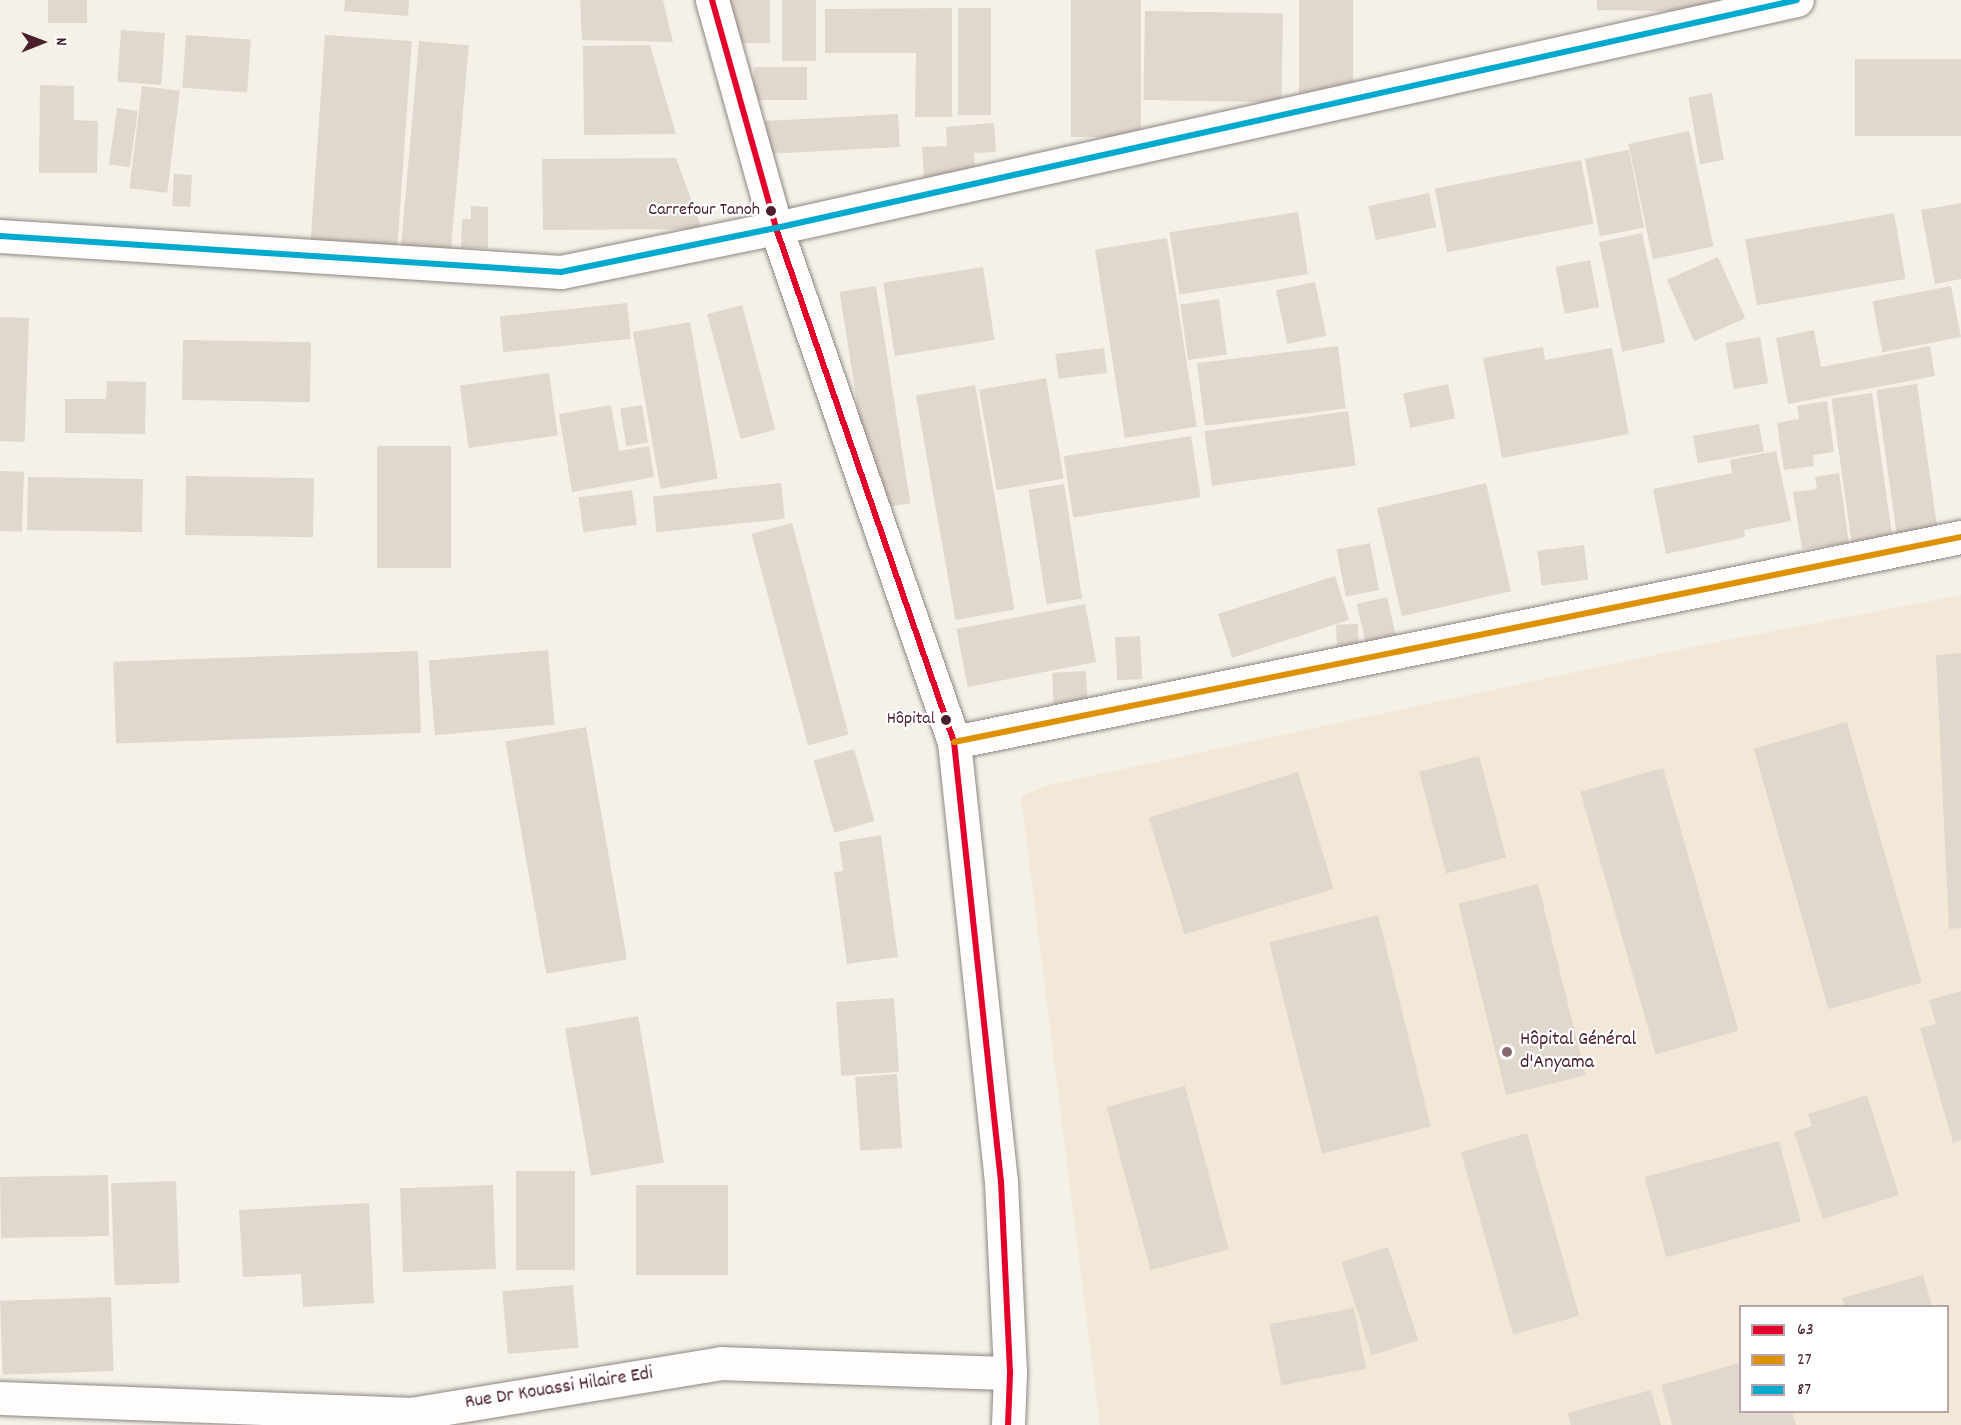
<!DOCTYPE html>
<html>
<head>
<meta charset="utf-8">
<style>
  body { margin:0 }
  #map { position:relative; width:1961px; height:1425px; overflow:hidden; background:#f5f1e8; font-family:Dekko,sans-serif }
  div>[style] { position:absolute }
  .built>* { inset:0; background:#f3e8d7 }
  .building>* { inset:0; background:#e0d8cc; transform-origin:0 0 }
  .roads { filter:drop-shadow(0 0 2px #8f8583) drop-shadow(0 0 2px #8f8583) }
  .street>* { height:33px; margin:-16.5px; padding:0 16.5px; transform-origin:16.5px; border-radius:16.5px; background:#fefdfc }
  .secondary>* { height:33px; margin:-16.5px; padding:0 16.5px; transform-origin:16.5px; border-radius:16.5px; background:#fefdfc }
  .bus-1>* { height:6px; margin:-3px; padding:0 3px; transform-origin:3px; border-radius:3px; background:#e4002b }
  .bus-2>* { height:6px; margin:-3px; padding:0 3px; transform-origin:3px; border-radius:3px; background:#dd9206 }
  .bus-3>* { height:6px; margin:-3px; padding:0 3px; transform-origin:3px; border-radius:3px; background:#00a9ce }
  .dots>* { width:16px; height:16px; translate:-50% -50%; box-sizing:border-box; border:3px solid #fff; border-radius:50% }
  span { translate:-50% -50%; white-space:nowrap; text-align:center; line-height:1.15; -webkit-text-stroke:4.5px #fff; paint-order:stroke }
  .bus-label { font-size:18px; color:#4a1f2b }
  .right { translate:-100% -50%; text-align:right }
  .poi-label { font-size:20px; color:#4a1f2b }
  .left { translate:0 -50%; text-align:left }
  .street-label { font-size:20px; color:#4a1f2b }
  .legend { position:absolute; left:1739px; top:1305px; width:210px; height:108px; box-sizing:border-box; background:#fff; border:2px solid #b7a5aa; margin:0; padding:8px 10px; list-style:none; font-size:18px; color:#4a1f2b }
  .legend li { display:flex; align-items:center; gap:12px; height:30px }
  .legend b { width:30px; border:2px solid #b7a5aa }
  .north { position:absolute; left:12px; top:12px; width:60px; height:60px; -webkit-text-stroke:4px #fff; paint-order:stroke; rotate:89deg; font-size:16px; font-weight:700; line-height:24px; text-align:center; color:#4a1f2b }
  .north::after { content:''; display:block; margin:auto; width:21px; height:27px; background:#4a1f2b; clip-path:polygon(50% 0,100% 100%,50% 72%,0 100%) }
</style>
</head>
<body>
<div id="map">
  <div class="built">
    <div style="clip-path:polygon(evenodd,1961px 595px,1961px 1425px,1100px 1425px,1021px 797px,1044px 786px,1711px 643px,1961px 595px,1740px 1306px,1948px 1306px,1948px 1412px,1740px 1412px,1740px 1306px)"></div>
  </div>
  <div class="building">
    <div style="left:48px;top:0;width:39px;height:23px"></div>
    <div style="clip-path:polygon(345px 0,409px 0,408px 16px,344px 11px)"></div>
    <div style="clip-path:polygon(580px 0,663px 0,673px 42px,582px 40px)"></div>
    <div style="left:726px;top:0;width:44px;height:43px"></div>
    <div style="left:782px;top:0;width:34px;height:61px"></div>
    <div style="left:1071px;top:0;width:70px;height:137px"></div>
    <div style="left:1299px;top:0;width:54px;height:95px"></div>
    <div style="clip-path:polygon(1597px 0,1724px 0,1724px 12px,1597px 10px)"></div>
    <div style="clip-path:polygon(952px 8px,952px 117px,915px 117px,916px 53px,825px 53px,825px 9px)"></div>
    <div style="left:958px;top:8px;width:33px;height:107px"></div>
    <div style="left:1145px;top:11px;width:138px;height:89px;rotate:1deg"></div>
    <div style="left:121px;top:30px;width:44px;height:52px;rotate:4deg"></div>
    <div style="left:186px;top:35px;width:65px;height:53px;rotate:4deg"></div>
    <div style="left:325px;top:35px;width:87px;height:208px;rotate:4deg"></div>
    <div style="left:419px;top:41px;width:50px;height:208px;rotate:5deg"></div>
    <div style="clip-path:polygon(650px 45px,676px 134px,584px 135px,583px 46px)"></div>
    <div style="left:1961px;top:59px;width:77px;height:106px;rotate:90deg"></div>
    <div style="left:807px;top:67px;width:33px;height:53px;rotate:90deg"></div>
    <div style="clip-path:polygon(40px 85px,74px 86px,74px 120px,98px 121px,97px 173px,39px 173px)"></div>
    <div style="left:142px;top:86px;width:38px;height:103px;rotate:7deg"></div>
    <div style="left:1712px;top:93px;width:68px;height:24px;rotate:80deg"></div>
    <div style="left:117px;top:108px;width:21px;height:57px;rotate:8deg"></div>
    <div style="left:898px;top:114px;width:33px;height:133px;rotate:87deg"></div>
    <div style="clip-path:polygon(994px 123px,996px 152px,974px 153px,976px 175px,924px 179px,922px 147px,947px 146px,946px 127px)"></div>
    <div style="left:1689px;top:131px;width:118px;height:62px;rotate:78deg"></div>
    <div style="left:1629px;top:150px;width:79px;height:45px;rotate:79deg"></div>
    <div style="clip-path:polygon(676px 158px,702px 229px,543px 230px,542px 159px)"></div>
    <div style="left:1581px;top:160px;width:65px;height:149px;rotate:79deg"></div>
    <div style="left:174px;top:174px;width:18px;height:32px;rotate:3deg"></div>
    <div style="left:1429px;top:193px;width:35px;height:62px;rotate:78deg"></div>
    <div style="clip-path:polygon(1961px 203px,1961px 279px,1935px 284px,1921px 210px)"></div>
    <div style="clip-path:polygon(471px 206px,488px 207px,488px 248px,461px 248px,462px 219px,471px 219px)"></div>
    <div style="left:1298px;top:212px;width:63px;height:130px;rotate:81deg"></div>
    <div style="left:1894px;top:213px;width:67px;height:151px;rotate:80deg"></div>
    <div style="left:1642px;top:233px;width:112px;height:44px;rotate:78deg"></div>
    <div style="left:1167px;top:238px;width:191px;height:73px;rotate:81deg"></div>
    <div style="left:1718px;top:257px;width:67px;height:56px;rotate:66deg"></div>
    <div style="left:1590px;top:260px;width:48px;height:35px;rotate:79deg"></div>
    <div style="left:983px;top:267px;width:74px;height:101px;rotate:81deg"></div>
    <div style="left:1315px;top:282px;width:55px;height:40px;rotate:78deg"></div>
    <div style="left:876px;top:286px;width:220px;height:37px;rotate:81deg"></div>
    <div style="left:1951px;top:286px;width:52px;height:80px;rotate:79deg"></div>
    <div style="left:1219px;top:299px;width:56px;height:39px;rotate:82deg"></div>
    <div style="left:627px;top:303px;width:36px;height:128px;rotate:84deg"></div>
    <div style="left:742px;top:305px;width:129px;height:36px;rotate:75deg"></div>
    <div style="left:0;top:317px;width:29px;height:124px;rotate:2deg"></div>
    <div style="left:690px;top:322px;width:159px;height:58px;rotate:80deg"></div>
    <div style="clip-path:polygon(1814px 330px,1821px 367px,1930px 346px,1935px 376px,1788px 404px,1776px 338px)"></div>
    <div style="left:1760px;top:337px;width:47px;height:35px;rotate:80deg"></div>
    <div style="left:183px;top:340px;width:128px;height:60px;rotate:1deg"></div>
    <div style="left:1338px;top:346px;width:63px;height:142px;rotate:83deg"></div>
    <div style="clip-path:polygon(1543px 347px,1545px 360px,1612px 348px,1629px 434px,1502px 458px,1483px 358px)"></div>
    <div style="left:1104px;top:348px;width:25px;height:49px;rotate:83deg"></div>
    <div style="left:549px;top:373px;width:63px;height:90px;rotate:82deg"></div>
    <div style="left:1046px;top:378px;width:102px;height:68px;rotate:80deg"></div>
    <div style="clip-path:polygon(107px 381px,146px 382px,145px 434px,65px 433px,65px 399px,106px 399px)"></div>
    <div style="left:1448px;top:384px;width:35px;height:46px;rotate:78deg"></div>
    <div style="left:1917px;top:384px;width:145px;height:41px;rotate:82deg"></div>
    <div style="left:975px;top:385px;width:228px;height:60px;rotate:80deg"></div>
    <div style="left:1872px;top:393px;width:144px;height:41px;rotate:82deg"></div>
    <div style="clip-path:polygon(1827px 401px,1834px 452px,1813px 455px,1814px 466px,1784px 470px,1777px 423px,1799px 419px,1797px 406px)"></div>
    <div style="clip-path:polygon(611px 405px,619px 451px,649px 446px,654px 477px,572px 492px,559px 414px)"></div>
    <div style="left:642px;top:405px;width:38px;height:22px;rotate:81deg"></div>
    <div style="left:1348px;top:411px;width:55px;height:145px;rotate:82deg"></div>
    <div style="left:1759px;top:424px;width:28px;height:67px;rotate:80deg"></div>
    <div style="left:1191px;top:436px;width:62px;height:129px;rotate:81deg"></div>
    <div style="left:377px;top:446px;width:74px;height:122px"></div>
    <div style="clip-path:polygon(1776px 451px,1791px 521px,1744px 530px,1745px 537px,1666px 554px,1653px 489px,1732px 473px,1730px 460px)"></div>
    <div style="left:0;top:471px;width:24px;height:60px;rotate:2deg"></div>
    <div style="clip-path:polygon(1839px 473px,1849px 543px,1802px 549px,1793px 492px,1817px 489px,1815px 477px)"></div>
    <div style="left:186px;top:476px;width:128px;height:59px;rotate:1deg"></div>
    <div style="left:28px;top:477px;width:115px;height:53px;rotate:1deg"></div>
    <div style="left:781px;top:483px;width:36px;height:129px;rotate:84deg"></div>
    <div style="left:1486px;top:483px;width:111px;height:112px;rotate:77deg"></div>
    <div style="left:1064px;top:484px;width:116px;height:36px;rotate:81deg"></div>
    <div style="left:632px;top:490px;width:35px;height:54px;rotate:82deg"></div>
    <div style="left:792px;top:523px;width:219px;height:42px;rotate:75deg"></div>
    <div style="left:1370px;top:543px;width:48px;height:34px;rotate:79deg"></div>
    <div style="left:1584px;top:545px;width:35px;height:47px;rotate:83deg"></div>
    <div style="left:1335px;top:576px;width:46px;height:123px;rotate:72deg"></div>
    <div style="left:1387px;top:597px;width:39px;height:31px;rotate:77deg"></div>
    <div style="left:1085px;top:604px;width:59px;height:131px;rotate:79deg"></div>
    <div style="left:1358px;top:624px;width:29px;height:22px;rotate:88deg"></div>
    <div style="left:1140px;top:636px;width:43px;height:25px;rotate:87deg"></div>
    <div style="left:548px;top:650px;width:75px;height:120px;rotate:85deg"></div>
    <div style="left:418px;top:651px;width:82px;height:305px;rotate:88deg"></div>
    <div style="clip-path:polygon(1961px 653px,1961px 928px,1949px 929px,1936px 655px)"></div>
    <div style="left:1086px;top:671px;width:37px;height:34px;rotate:87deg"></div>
    <div style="left:1847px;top:722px;width:271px;height:97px;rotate:74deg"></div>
    <div style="left:586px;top:727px;width:236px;height:82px;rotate:80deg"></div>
    <div style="left:854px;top:749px;width:75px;height:42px;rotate:74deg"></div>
    <div style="left:1479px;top:756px;width:105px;height:62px;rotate:75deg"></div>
    <div style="left:1663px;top:768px;width:273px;height:86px;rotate:74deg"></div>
    <div style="left:1298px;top:772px;width:122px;height:156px;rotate:73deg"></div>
    <div style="clip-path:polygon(881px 835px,898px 957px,847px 964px,834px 872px,843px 871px,839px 842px)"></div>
    <div style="left:1538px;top:884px;width:197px;height:82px;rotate:76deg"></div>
    <div style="left:1378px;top:915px;width:218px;height:112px;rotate:76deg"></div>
    <div style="clip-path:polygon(1961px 991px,1961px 1140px,1953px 1143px,1920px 1028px,1936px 1024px,1929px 1000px)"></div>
    <div style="left:894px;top:998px;width:74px;height:58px;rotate:86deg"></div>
    <div style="left:638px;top:1016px;width:149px;height:74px;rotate:80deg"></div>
    <div style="left:897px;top:1074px;width:74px;height:42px;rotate:86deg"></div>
    <div style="left:1185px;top:1086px;width:169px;height:81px;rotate:75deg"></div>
    <div style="clip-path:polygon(1867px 1095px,1899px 1195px,1823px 1219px,1794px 1132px,1812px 1126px,1808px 1114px)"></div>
    <div style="left:1527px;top:1133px;width:190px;height:69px;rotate:74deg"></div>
    <div style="left:1779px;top:1141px;width:83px;height:139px;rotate:75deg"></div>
    <div style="left:516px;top:1171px;width:59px;height:99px"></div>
    <div style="left:108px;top:1175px;width:61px;height:108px;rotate:89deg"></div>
    <div style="left:176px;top:1181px;width:102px;height:65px;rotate:88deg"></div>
    <div style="left:493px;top:1185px;width:84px;height:93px;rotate:88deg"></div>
    <div style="left:728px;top:1185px;width:90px;height:92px;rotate:90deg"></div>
    <div style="clip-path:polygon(369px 1203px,374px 1303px,303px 1307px,301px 1274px,243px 1277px,239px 1210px)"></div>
    <div style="left:1388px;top:1247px;width:98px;height:49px;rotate:72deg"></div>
    <div style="clip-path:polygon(1923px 1275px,1932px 1306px,1844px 1306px,1842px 1298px)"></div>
    <div style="left:573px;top:1285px;width:63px;height:71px;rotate:85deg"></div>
    <div style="left:111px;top:1297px;width:74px;height:111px;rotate:88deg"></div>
    <div style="left:1354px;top:1308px;width:62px;height:86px;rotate:79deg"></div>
    <div style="clip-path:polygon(1740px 1363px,1740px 1412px,1792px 1412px,1796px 1425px,1672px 1425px,1661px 1385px)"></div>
    <div style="clip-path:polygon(1651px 1390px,1661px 1425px,1571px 1425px,1568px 1413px)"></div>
  </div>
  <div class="roads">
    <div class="street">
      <div style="left:0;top:236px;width:562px;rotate:3.67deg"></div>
      <div style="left:561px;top:272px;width:219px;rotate:-11.6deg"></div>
      <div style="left:776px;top:228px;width:1046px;rotate:-12.59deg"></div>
      <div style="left:954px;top:742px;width:1028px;rotate:-11.51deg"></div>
      <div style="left:0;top:1398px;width:410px;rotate:2.2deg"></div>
      <div style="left:410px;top:1414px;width:315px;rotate:-9.3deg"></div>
      <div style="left:721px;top:1363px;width:289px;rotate:2deg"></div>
    </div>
    <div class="secondary">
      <div style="left:712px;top:0;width:237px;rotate:74.3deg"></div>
      <div style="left:776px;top:228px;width:544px;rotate:70.9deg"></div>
      <div style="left:954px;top:742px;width:442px;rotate:83.9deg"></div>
      <div style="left:1001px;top:1181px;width:192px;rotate:87.3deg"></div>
      <div style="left:1010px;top:1373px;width:52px;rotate:92.2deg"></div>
    </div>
  </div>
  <div class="bus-1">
    <div style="left:712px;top:0;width:237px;rotate:74.3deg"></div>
    <div style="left:776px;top:228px;width:544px;rotate:70.9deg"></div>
    <div style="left:954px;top:742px;width:442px;rotate:83.9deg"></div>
    <div style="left:1001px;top:1181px;width:192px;rotate:87.3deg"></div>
    <div style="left:1010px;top:1373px;width:52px;rotate:92.2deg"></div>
  </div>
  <div class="bus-2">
    <div style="left:954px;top:742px;width:1028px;rotate:-11.51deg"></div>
  </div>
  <div class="bus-3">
    <div style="left:0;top:236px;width:562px;rotate:3.67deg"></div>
    <div style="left:561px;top:272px;width:219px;rotate:-11.6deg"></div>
    <div style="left:776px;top:228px;width:1046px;rotate:-12.59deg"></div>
  </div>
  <div class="dots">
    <div style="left:771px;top:211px;background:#4a1f2b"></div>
    <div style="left:946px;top:720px;background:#4a1f2b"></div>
    <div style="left:1507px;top:1052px;background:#86686d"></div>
  </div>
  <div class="bus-label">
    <span class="right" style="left:760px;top:211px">Carrefour Tanoh</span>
    <span class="right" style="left:935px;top:720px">Hôpital</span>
  </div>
  <div class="poi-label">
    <span class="left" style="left:1520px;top:1052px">Hôpital Général<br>d'Anyama</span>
  </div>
  <div class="street-label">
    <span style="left:559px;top:1389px;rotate:-9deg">Rue Dr Kouassi Hilaire Edi</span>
  </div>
  <ul class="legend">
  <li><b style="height:8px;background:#e4002b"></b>63</li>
  <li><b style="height:8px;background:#dd9206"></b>27</li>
  <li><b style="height:8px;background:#00a9ce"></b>87</li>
  </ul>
  <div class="north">N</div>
</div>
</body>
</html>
